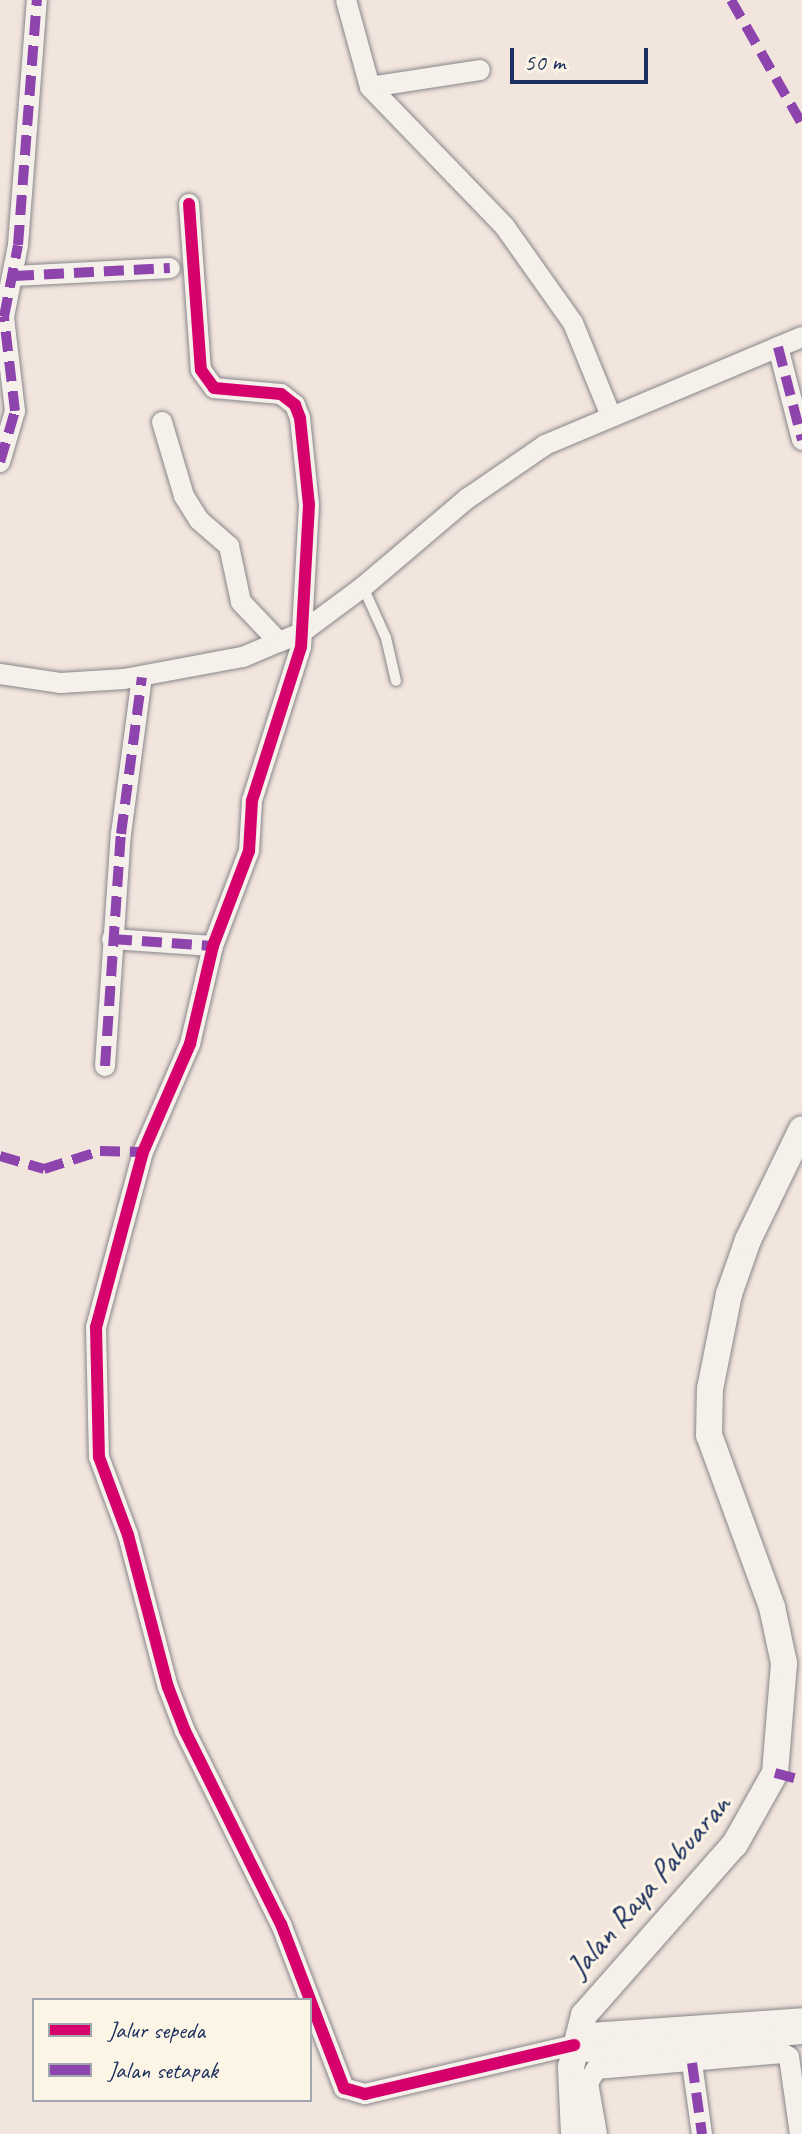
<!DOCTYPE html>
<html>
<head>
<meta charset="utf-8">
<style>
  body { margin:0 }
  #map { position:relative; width:802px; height:2134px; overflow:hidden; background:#f2e5dd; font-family:Caveat,sans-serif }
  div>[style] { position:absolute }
  .roads { filter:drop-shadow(0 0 2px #88868b) drop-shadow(0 0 2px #88868b) }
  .lane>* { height:10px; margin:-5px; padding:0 5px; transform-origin:5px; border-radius:5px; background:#f5f0ea }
  .street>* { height:20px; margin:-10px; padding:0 10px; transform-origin:10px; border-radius:10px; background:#f5f0ea }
  .secondary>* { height:26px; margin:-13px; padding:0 13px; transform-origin:13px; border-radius:13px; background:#f5f0ea }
  .quiet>* { height:10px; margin-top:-5px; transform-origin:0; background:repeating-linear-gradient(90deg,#8e44ad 0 20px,transparent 0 30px) }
  .cycleway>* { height:12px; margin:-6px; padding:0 6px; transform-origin:6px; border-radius:6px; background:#d6006c }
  span { translate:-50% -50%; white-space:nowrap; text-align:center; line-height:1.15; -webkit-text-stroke:6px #fcf5e5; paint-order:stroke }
  .street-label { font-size:32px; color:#1b2f5e }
  .legend { position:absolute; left:32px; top:1998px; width:280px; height:104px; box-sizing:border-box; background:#fcf5e5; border:2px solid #a2a6af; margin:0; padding:10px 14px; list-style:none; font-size:24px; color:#1b2f5e }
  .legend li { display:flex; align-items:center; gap:16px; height:40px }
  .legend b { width:40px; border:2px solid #a2a6af }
  .scale { position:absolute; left:510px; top:48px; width:138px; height:36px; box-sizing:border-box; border:4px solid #1b2f5e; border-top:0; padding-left:10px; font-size:24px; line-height:28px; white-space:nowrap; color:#1b2f5e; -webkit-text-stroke:6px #fcf5e5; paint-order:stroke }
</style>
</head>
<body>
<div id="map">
  <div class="roads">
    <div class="lane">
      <div style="left:363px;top:587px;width:56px;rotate:65.7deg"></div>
      <div style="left:386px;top:638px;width:44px;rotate:76.9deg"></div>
    </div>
    <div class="street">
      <div style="left:346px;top:0;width:90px;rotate:74.6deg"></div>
      <div style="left:370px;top:87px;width:194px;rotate:46deg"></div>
      <div style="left:505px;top:227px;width:118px;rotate:54.7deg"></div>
      <div style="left:573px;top:323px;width:100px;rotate:67.8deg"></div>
      <div style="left:370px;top:87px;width:111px;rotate:-8.8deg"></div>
      <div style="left:189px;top:204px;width:166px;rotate:85.9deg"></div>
      <div style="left:201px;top:370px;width:22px;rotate:54deg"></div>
      <div style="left:214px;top:388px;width:67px;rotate:5.1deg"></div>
      <div style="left:281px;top:394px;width:18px;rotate:38deg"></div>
      <div style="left:295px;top:405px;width:14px;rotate:69deg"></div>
      <div style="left:300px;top:418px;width:87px;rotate:84.1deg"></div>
      <div style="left:309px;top:505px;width:142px;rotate:93.2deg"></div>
      <div style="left:301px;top:647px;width:162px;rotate:107.7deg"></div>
      <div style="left:252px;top:801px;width:50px;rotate:93.4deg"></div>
      <div style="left:249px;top:851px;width:102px;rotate:110.8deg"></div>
      <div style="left:213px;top:946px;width:101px;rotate:103.2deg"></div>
      <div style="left:190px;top:1044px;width:118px;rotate:113.5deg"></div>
      <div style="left:143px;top:1152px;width:181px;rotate:105deg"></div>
      <div style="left:96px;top:1327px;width:130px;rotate:88.7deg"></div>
      <div style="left:99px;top:1457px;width:83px;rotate:69.6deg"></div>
      <div style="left:128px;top:1535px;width:157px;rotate:75.3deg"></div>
      <div style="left:168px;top:1687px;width:47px;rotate:68.9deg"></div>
      <div style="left:185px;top:1731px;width:216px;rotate:63.6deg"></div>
      <div style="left:281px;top:1924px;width:176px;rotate:69deg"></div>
      <div style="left:344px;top:2088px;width:22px;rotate:16deg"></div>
      <div style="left:365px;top:2094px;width:215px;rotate:-13.2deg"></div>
      <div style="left:14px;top:276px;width:156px;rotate:-2.9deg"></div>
      <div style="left:778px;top:347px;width:96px;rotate:75.5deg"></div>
      <div style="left:162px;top:422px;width:77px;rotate:73.4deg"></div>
      <div style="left:184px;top:496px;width:28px;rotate:58deg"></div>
      <div style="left:199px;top:520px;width:40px;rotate:41deg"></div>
      <div style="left:229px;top:546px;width:57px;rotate:77.9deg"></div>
      <div style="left:241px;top:602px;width:55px;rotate:46.5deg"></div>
      <div style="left:0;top:462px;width:53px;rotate:-73.6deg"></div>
      <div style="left:15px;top:411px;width:95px;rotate:-96.7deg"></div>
      <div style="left:4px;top:317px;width:73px;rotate:-79deg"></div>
      <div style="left:18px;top:245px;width:246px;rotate:-85.6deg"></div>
      <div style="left:0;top:674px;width:62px;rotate:8.4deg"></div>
      <div style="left:61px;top:683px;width:63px;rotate:-3.6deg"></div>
      <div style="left:124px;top:679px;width:121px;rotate:-10.5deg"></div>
      <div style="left:243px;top:657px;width:39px;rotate:-23deg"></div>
      <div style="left:279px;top:642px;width:24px;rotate:-22deg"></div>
      <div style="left:301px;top:633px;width:77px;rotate:-36.6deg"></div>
      <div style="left:363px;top:587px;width:138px;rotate:-40.3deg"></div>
      <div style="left:468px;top:498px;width:93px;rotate:-34.5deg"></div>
      <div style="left:545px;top:445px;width:279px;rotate:-22.8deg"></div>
      <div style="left:112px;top:939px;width:101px;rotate:4deg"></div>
      <div style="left:105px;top:1066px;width:233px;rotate:-86.1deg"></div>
      <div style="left:121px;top:834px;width:158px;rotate:-82.4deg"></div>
      <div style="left:576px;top:2034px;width:227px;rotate:-4deg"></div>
      <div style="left:573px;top:2053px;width:230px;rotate:-4.7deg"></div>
      <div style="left:692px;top:2063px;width:72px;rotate:82deg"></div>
      <div style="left:597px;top:2134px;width:52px;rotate:-100deg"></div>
      <div style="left:588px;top:2083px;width:16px;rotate:-60deg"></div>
      <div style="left:596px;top:2069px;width:187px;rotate:-4.9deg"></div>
      <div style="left:782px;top:2053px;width:8px;rotate:30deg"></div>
      <div style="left:789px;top:2057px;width:78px;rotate:81.9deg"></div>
    </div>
    <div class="secondary">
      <div style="left:574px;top:2134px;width:67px;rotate:-92.6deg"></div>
      <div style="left:571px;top:2067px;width:54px;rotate:-76deg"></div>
      <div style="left:584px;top:2015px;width:228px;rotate:-48.6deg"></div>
      <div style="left:735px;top:1844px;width:81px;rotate:-60.6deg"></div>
      <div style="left:775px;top:1773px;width:110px;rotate:-85.3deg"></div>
      <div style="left:784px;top:1663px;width:57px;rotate:-102.1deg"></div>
      <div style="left:772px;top:1607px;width:183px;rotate:-110.1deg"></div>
      <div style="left:709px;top:1435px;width:46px;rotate:-88.8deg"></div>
      <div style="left:710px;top:1389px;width:97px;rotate:-78.7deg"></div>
      <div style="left:729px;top:1294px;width:57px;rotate:-70.6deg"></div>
      <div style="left:748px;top:1240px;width:123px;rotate:-64.1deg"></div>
    </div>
  </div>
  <div class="quiet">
    <div style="left:731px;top:0;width:143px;rotate:60.2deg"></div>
    <div style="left:14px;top:276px;width:156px;rotate:-2.9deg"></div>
    <div style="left:778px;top:347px;width:96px;rotate:75.5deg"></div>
    <div style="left:0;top:462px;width:53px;rotate:-73.6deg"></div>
    <div style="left:15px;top:411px;width:95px;rotate:-96.7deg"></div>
    <div style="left:4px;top:317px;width:73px;rotate:-79deg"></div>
    <div style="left:18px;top:245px;width:246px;rotate:-85.6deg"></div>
    <div style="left:112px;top:939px;width:101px;rotate:4deg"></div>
    <div style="left:105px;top:1066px;width:233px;rotate:-86.1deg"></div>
    <div style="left:121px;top:834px;width:158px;rotate:-82.4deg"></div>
    <div style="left:0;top:1156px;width:46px;rotate:16.5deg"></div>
    <div style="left:44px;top:1169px;width:59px;rotate:-17.8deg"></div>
    <div style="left:100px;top:1151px;width:43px;rotate:1.3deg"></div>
    <div style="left:775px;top:1773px;width:28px;rotate:15deg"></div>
    <div style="left:692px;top:2063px;width:72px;rotate:82deg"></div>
  </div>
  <div class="cycleway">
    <div style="left:189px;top:204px;width:166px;rotate:85.9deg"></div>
    <div style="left:201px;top:370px;width:22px;rotate:54deg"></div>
    <div style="left:214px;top:388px;width:67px;rotate:5.1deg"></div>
    <div style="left:281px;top:394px;width:18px;rotate:38deg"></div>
    <div style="left:295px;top:405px;width:14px;rotate:69deg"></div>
    <div style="left:300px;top:418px;width:87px;rotate:84.1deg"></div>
    <div style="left:309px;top:505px;width:142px;rotate:93.2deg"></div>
    <div style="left:301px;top:647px;width:162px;rotate:107.7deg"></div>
    <div style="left:252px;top:801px;width:50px;rotate:93.4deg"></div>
    <div style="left:249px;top:851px;width:102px;rotate:110.8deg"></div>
    <div style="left:213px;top:946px;width:101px;rotate:103.2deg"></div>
    <div style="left:190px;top:1044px;width:118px;rotate:113.5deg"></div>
    <div style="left:143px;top:1152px;width:181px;rotate:105deg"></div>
    <div style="left:96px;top:1327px;width:130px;rotate:88.7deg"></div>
    <div style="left:99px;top:1457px;width:83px;rotate:69.6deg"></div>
    <div style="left:128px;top:1535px;width:157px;rotate:75.3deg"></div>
    <div style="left:168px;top:1687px;width:47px;rotate:68.9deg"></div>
    <div style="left:185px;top:1731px;width:216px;rotate:63.6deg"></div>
    <div style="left:281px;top:1924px;width:176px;rotate:69deg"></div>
    <div style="left:344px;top:2088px;width:22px;rotate:16deg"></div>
    <div style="left:365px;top:2094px;width:215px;rotate:-13.2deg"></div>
  </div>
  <div class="street-label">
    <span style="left:649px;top:1886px;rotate:-49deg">Jalan Raya Pabuaran</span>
  </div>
  <ul class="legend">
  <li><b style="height:10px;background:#d6006c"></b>Jalur sepeda</li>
  <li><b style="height:10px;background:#8e44ad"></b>Jalan setapak</li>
  </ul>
  <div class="scale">50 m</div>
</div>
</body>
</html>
